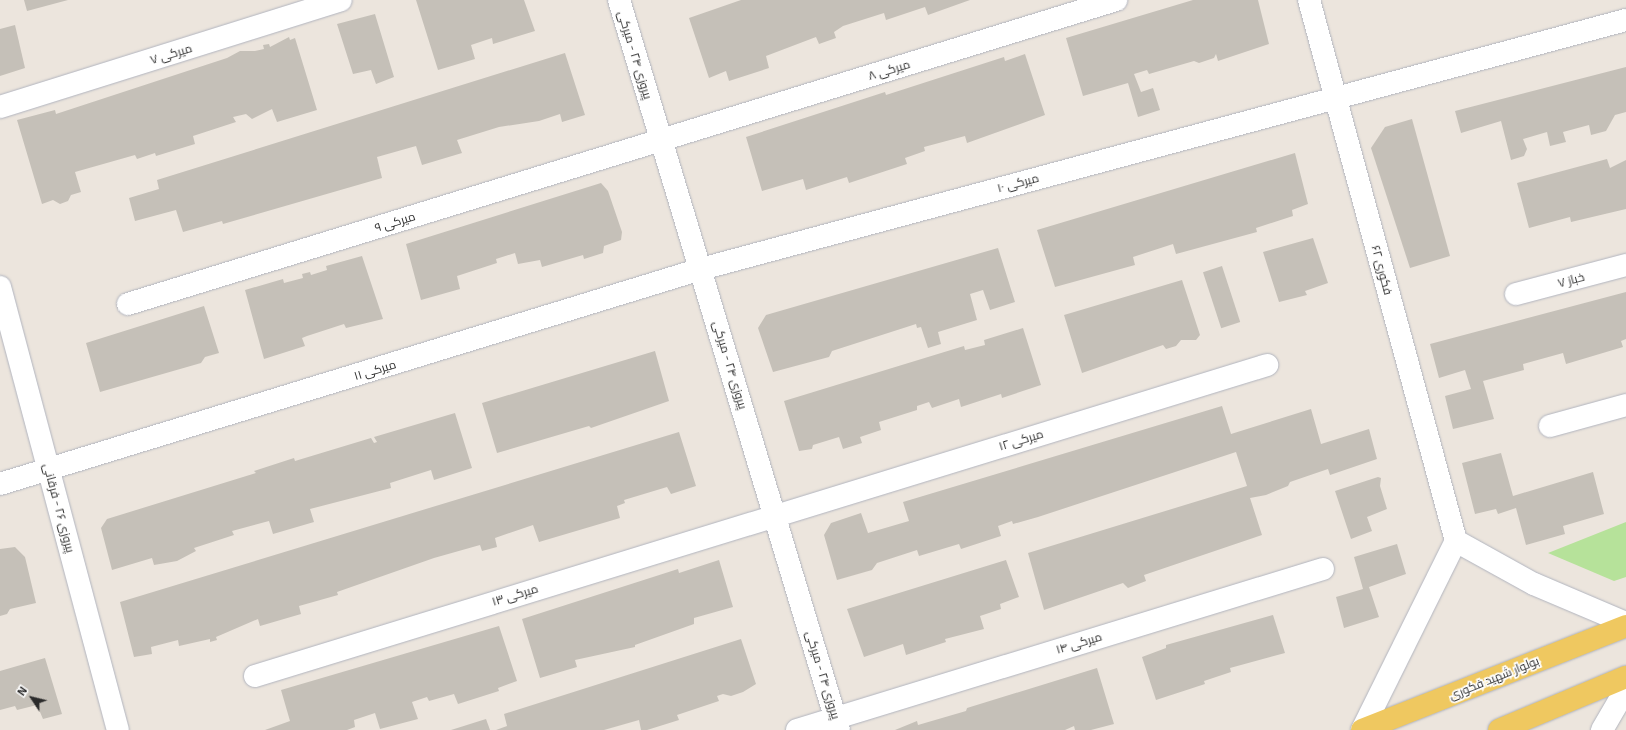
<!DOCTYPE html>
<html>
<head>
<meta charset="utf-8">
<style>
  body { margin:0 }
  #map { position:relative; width:1626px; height:730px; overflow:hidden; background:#ece5dd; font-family:"Exo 2",Cairo,sans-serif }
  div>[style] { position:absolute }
  .green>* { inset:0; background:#b6e29a }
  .building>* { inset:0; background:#c5c0b8; transform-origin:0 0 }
  .roads { filter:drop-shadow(0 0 1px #b1b4be) drop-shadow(0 0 1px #b1b4be) }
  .minor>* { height:22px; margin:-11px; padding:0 11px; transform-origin:11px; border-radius:11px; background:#fff }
  .major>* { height:22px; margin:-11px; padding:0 11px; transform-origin:11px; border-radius:11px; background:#efc860 }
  span { translate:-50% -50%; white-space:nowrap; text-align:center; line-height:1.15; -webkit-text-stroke:3.5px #fff; paint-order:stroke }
  .street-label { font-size:12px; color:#2b2b2b }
  .north { position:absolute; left:12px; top:678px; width:40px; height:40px; -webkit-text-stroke:3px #fff; paint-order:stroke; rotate:305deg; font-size:11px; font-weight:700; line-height:16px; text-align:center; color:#2b2b2b }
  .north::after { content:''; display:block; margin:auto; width:14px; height:18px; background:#2b2b2b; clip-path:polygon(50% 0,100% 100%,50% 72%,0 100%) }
</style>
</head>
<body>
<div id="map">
  <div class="green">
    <div style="clip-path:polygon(1626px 522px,1626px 577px,1614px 581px,1548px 553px)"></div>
  </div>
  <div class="building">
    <div style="clip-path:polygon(24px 0,68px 0,27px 11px)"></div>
    <div style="clip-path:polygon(416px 0,524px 0,535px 31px,493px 44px,492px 38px,471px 45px,475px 59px,438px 70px)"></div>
    <div style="clip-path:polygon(741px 0,970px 0,928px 15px,925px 7px,886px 20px,884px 13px,843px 26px,834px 32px,836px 38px,819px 44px,816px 37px,766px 56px,769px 68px,729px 81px,726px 71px,709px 78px,689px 18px)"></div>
    <div style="clip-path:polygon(1193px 0,1258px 0,1269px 44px,1218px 61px,1216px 54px,1214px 58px,1199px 63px,1194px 61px,1149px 74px,1147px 70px,1134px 74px,1141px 92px,1153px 88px,1160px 110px,1138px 117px,1128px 83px,1083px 96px,1066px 38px)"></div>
    <div style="clip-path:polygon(375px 14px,394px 77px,376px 84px,371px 70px,353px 74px,337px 24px)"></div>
    <div style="clip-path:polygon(15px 25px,25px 68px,0 76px,0 29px)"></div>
    <div style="clip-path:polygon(289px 37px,290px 40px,295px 38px,317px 110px,277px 122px,272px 109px,252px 119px,246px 114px,233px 117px,236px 122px,193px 136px,195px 144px,156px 156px,155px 153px,137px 159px,135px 155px,75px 172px,81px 192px,71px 195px,68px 201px,60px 204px,53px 200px,42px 204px,17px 120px,55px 110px,56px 114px,227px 58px,240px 51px,255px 51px,264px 49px,263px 45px,269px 44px,270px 47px)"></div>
    <div style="clip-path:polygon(565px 53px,585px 115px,562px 122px,560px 114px,539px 121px,499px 127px,457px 140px,462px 153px,422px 165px,416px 146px,377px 157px,382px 178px,223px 224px,222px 221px,183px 232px,176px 210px,135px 221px,129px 198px,159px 189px,157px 180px)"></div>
    <div style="clip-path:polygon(1025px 54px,1045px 115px,967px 143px,965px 136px,924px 147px,925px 151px,905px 158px,907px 164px,849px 183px,847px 177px,806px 190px,803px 179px,762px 191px,746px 137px,885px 92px,886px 95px,1004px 57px,1005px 61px)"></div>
    <div style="clip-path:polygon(1626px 67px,1626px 112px,1615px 115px,1606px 131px,1591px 135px,1589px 125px,1563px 132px,1566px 142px,1550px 146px,1547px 132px,1523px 139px,1527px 149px,1524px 156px,1511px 160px,1501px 121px,1461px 133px,1455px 111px)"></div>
    <div style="clip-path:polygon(1412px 119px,1450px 256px,1410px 268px,1371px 148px,1385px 127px)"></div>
    <div style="clip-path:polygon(1295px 153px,1308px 204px,1292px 210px,1293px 216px,1256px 228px,1257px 232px,1176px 254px,1173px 244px,1133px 257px,1135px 265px,1055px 287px,1037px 230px)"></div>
    <div style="clip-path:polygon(1607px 159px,1610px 168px,1626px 160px,1626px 209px,1571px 222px,1570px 217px,1529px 228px,1517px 183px)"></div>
    <div style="clip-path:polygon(601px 183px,608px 191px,622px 232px,621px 240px,604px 246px,603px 253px,584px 259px,583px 255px,542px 267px,540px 260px,518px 264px,515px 253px,496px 259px,497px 263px,457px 276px,460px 289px,421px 300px,406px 244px)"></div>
    <div style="clip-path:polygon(1313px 238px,1328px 283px,1305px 291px,1307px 295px,1279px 302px,1263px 252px)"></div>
    <div style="clip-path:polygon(998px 248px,1015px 302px,990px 310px,983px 290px,970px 294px,977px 320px,938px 332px,941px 344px,928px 348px,921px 327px,917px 328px,916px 324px,832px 351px,829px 357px,773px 372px,758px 328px,766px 315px)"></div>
    <div style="clip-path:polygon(362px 256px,383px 319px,346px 328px,344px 324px,307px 336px,302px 338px,305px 346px,264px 359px,245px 290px,283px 279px,284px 283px,303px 278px,302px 274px,310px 272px,311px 275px,327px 270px,326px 266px)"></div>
    <div style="left:1222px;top:266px;width:59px;height:20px;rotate:72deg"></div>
    <div style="clip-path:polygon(1182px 280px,1200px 335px,1196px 340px,1181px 340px,1176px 346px,1166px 349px,1163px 345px,1082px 373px,1064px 315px)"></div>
    <div style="clip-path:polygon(1626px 292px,1626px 339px,1621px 341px,1623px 347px,1566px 364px,1563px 353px,1523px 364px,1524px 370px,1483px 381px,1494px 419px,1453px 429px,1445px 396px,1471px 389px,1465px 370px,1439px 378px,1430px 344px)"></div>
    <div style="clip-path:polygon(204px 306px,219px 353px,205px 357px,201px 363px,100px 392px,86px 343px)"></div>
    <div style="clip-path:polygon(1023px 328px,1041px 385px,1002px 398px,1001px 394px,961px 407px,959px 399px,932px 408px,929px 402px,917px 406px,917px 410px,879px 422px,881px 430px,860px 437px,862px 443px,843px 449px,839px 437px,813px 445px,812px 449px,799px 451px,784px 401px,964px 346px,965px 350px,985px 345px,984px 340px)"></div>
    <div style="clip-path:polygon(655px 351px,669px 401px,591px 428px,589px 426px,497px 453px,482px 403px)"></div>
    <div style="clip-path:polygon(1222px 406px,1231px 434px,1311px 409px,1321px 444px,1369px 429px,1377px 459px,1330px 475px,1328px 469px,1290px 482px,1288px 486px,1266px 495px,1250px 498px,1262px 535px,1144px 575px,1146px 581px,1128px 588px,1123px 583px,1044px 610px,1028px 553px,1247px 486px,1236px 452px,1038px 517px,1013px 524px,1012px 521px,998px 526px,1001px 536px,961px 549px,959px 544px,919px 556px,917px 550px,877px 563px,872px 570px,837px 580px,824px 535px,831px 523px,861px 513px,868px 533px,909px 521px,903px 502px)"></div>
    <div style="clip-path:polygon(455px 413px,472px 468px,434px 480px,431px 470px,390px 483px,391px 488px,310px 509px,314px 522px,273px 534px,269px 521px,232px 531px,234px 535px,194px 548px,196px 551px,177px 561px,154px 565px,152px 558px,112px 570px,101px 528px,107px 519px,256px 473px,254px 471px,294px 458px,295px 461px,371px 438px,374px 443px,377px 442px,374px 437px)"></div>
    <div style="clip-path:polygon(679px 432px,696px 486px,671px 494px,667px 487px,624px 500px,625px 503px,617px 506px,620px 518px,539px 542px,533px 525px,495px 538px,497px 547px,482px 551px,480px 545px,434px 558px,337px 592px,338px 595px,299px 606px,301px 614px,260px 626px,258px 619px,216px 637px,217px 640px,210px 642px,210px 639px,179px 646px,178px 640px,151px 647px,152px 654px,134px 657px,120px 602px)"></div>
    <div style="clip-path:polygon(1501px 453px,1513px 496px,1593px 472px,1604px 514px,1563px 526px,1565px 534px,1526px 545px,1516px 508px,1498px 514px,1496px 509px,1475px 514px,1462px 463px)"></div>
    <div style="clip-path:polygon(1378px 477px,1381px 478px,1380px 486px,1387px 509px,1367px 517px,1372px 531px,1351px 539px,1335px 491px)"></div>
    <div style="clip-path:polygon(1397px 544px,1406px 574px,1369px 587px,1379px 617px,1344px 628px,1336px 597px,1363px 589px,1354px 557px)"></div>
    <div style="clip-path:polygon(15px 547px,25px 557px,36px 603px,10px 609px,7px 614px,0 616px,0 549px)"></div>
    <div style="clip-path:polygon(719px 560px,733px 607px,694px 618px,694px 624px,635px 645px,635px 647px,575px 660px,577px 667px,540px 678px,522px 619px,678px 569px,679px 573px)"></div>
    <div style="clip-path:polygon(1006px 560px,1019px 597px,1000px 604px,1001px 609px,980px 616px,984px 629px,945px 639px,946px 642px,906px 655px,903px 644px,864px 657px,847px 609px)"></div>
    <div style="clip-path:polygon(1273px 615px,1285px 653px,1230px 668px,1231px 672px,1204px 681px,1205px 684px,1156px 700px,1142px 657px,1166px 648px,1166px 645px)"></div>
    <div style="clip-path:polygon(499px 626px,517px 681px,498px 688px,499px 691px,458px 704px,454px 694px,429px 701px,427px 697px,412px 702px,418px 719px,380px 729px,375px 713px,354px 720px,355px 727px,347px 730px,265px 730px,290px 721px,281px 690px)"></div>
    <div style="clip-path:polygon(741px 639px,756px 684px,743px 692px,731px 696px,723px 694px,717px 696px,719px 701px,677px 715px,679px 720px,647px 730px,641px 730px,639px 720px,604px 730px,496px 730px,507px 726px,504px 714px)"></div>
    <div style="clip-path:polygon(45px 658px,62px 714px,43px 719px,37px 705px,17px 710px,15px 706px,0 710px,0 671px)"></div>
    <div style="clip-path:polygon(1097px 668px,1114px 724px,1091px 730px,1075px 730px,1074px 726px,1065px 730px,895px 730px,917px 721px,918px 725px,966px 711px,967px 708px)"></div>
    <div style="clip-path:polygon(486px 719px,490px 730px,451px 730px)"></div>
  </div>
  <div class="roads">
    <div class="minor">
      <div style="left:619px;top:0;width:762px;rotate:73.23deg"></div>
      <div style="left:1309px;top:0;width:561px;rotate:74.8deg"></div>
      <div style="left:0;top:107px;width:357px;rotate:-17.4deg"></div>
      <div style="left:0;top:287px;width:458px;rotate:75.1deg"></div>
      <div style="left:1516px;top:294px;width:114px;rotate:-14.8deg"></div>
      <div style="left:128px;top:304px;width:1034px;rotate:-17.1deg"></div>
      <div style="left:1550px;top:426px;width:79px;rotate:-15.4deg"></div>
      <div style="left:0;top:484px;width:733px;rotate:-17.05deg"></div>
      <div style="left:701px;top:269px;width:958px;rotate:-15.07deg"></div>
      <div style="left:1456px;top:541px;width:89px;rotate:28.9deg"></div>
      <div style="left:1534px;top:584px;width:100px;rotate:23deg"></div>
      <div style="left:255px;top:676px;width:1059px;rotate:-17.08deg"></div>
      <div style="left:797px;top:730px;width:550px;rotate:-17.02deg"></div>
      <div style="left:1362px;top:730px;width:211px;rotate:-63.6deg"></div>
      <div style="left:1602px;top:730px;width:48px;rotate:-59.7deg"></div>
    </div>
    <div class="major">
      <div style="left:1362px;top:730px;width:284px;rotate:-21.5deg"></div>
      <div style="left:1499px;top:730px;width:138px;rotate:-22.7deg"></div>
    </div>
  </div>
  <div class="street-label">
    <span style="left:171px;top:54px;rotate:-17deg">میرکی ۷</span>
    <span style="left:635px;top:55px;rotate:73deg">پیروزی ۲۴ - میرکی</span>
    <span style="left:889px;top:70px;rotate:-17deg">میرکی ۸</span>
    <span style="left:1018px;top:183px;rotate:-15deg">میرکی ۱۰</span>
    <span style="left:395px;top:222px;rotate:-17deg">میرکی ۹</span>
    <span style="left:1382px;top:270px;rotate:75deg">فکوری ۶۲</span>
    <span style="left:1571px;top:280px;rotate:-15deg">خباز ۷</span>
    <span style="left:730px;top:365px;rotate:73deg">پیروزی ۲۴ - میرکی</span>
    <span style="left:375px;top:370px;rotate:-17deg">میرکی ۱۱</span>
    <span style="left:1021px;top:440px;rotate:-17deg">میرکی ۱۲</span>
    <span style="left:59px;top:508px;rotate:75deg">پیروزی ۲۶ - فرقانی</span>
    <span style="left:515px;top:595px;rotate:-17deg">میرکی ۱۳</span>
    <span style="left:1079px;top:643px;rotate:-17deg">میرکی ۱۴</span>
    <span style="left:823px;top:675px;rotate:73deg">پیروزی ۲۴ - میرکی</span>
    <span style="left:1494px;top:678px;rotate:-22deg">بولوار شهید فکوری</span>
  </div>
  <div class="north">N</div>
</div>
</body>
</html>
